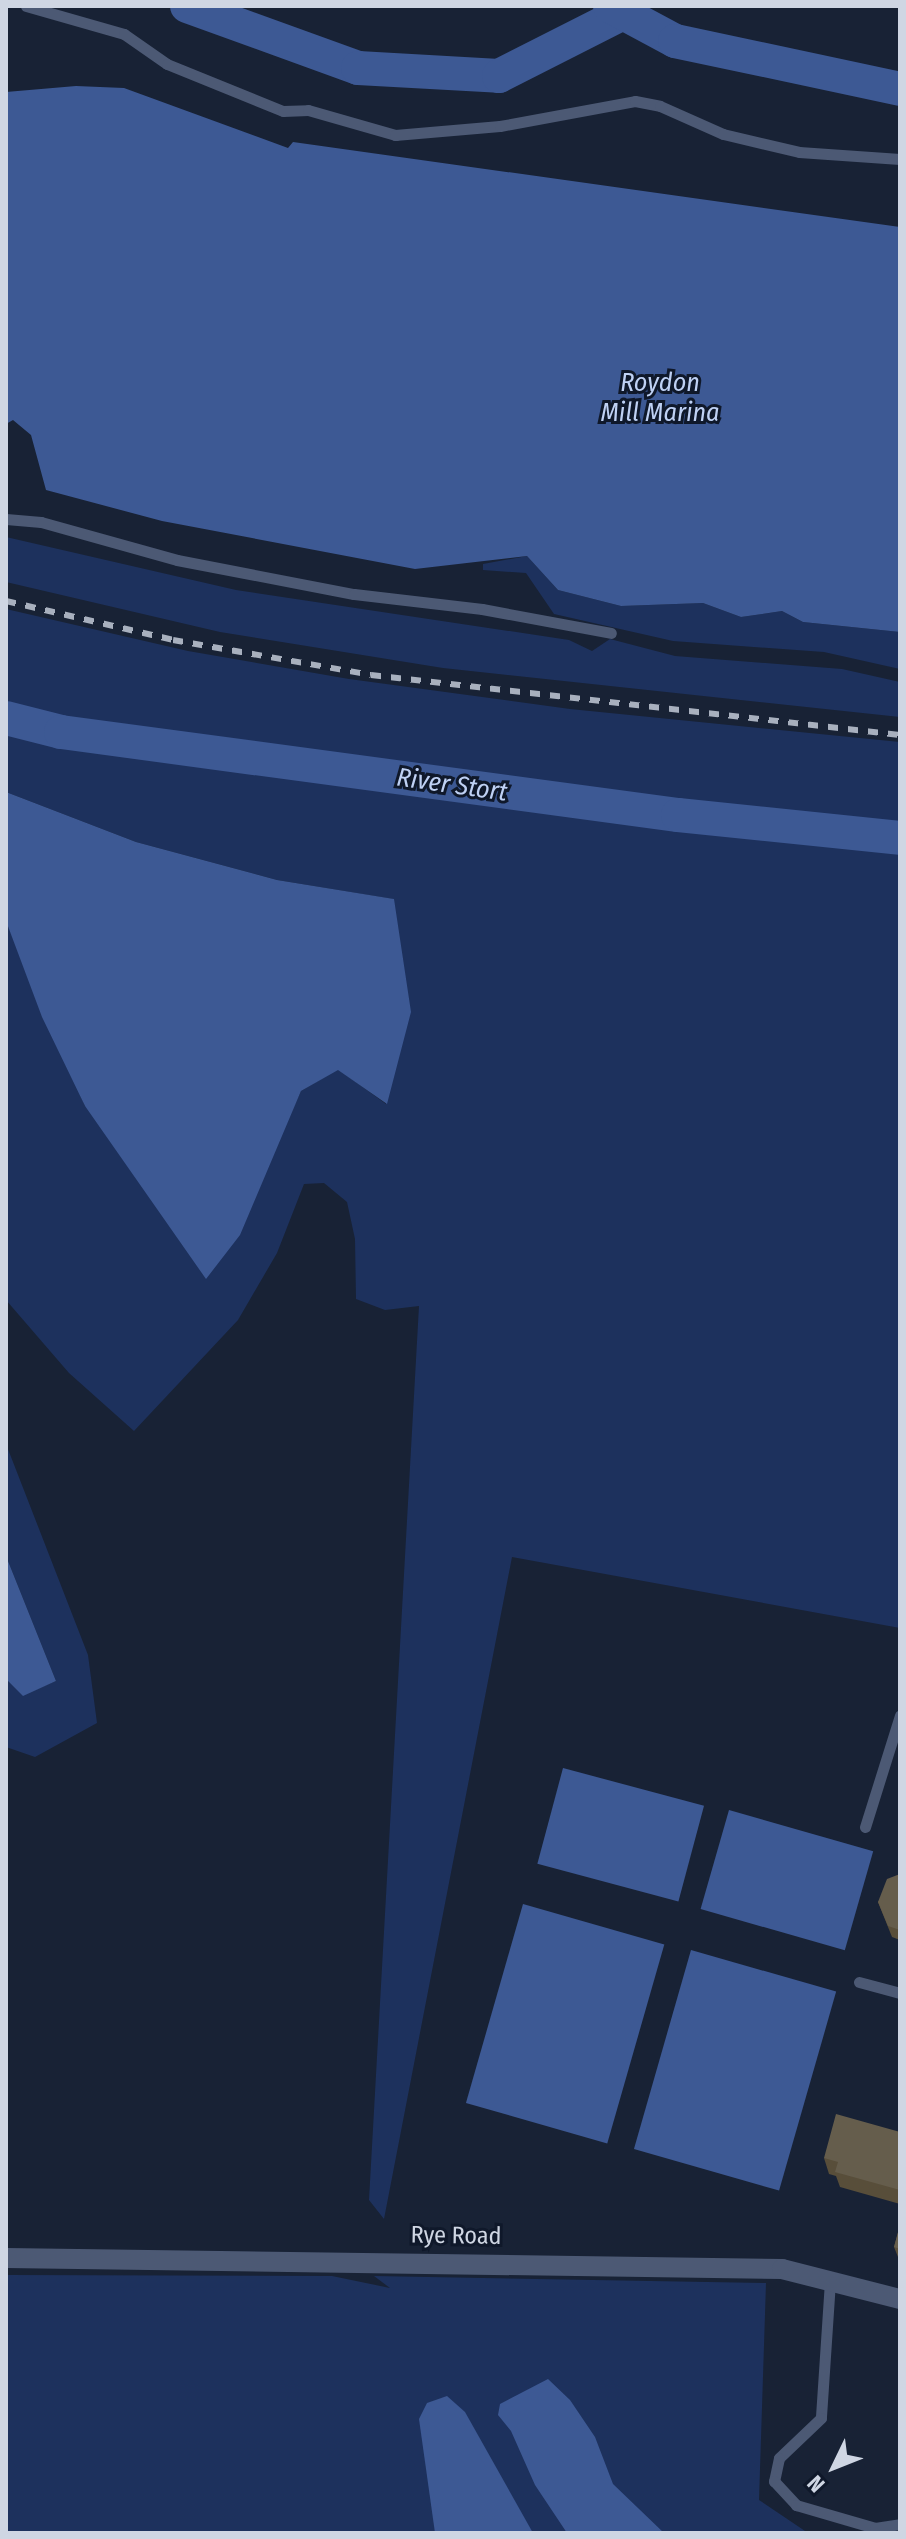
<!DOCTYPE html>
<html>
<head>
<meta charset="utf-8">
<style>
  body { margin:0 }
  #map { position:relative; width:906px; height:2539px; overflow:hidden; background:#182235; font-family:"Fira Sans Condensed",sans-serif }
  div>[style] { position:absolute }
  .green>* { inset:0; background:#1d315d }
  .water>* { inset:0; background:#3d5994; transform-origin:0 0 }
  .river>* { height:34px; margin:-17px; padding:0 17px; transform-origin:17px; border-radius:17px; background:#3d5994 }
  .service>* { height:11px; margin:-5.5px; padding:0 5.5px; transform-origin:5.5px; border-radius:5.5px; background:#4c5974 }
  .minor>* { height:20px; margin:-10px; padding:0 10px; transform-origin:10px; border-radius:10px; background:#4c5974 }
  .rail>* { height:6px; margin-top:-3px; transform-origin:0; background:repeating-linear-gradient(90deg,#a8b0be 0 10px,transparent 0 20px) }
  .wall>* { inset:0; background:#584e3a }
  .building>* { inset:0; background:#655d4c }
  span { translate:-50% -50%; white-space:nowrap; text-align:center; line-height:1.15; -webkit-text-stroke:6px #0f182a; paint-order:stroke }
  .street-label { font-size:24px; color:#cfd6e3 }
  .water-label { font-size:26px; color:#bfd1f4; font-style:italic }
  .frame { position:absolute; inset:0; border:8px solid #cfd6e3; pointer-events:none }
  .north { position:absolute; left:794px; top:2427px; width:80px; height:80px; -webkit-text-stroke:6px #0f182a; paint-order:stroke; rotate:227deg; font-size:22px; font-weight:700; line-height:32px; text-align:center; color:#cfd6e3 }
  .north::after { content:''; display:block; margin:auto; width:28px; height:36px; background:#cfd6e3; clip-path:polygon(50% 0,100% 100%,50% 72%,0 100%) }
</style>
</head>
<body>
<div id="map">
  <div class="green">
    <div style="clip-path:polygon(6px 537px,236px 590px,569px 640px,592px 651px,610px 639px,675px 656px,842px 669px,900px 682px,900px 717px,443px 668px,220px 632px,6px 582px)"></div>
    <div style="clip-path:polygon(527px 556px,558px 590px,621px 606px,703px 603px,741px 617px,782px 611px,803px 622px,900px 632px,900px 669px,824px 652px,673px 641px,554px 614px,526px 573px,483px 570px,483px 564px)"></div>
    <div style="clip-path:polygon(6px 609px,188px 651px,349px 679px,570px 709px,900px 742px,900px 1628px,512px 1557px,384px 2219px,369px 2200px,419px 1306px,385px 1310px,356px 1299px,355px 1239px,347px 1202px,324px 1183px,304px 1184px,277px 1253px,238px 1320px,134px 1431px,69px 1373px,6px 1300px,6px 921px,85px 1106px,277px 1143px,301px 1091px,338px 1069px,386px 1104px,393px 899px,277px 880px,136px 842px,6px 792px)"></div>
    <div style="clip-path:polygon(6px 1444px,88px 1655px,97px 1723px,35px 1757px,6px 1747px,6px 1679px,23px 1695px,56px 1681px,6px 1556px)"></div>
    <div style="clip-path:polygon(6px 2275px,332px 2276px,390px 2288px,374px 2276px,766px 2283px,759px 2500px,808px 2533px,6px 2533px)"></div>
  </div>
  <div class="water">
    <div style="clip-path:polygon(76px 86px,124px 88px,288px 148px,293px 142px,900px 227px,900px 632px,803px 622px,782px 611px,741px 617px,703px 603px,621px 606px,558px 590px,527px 556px,415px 569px,162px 521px,46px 490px,31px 435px,13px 420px,6px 424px,6px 92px)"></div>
    <div style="clip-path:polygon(6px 792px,136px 842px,277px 880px,394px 899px,411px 1012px,387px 1104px,338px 1070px,301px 1091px,240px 1235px,206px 1279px,85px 1106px,42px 1017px,6px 921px)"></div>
    <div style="clip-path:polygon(6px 1556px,56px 1681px,23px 1696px,6px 1679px)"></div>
    <div style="left:563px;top:1768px;width:146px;height:99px;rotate:15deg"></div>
    <div style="left:729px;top:1810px;width:150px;height:103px;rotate:16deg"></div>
    <div style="left:523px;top:1904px;width:147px;height:207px;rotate:16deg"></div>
    <div style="left:691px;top:1950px;width:151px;height:207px;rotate:16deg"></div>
    <div style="clip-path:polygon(548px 2379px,570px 2400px,595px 2437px,613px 2484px,664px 2533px,567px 2533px,535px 2485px,511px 2431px,498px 2415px,500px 2404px)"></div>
    <div style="clip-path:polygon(447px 2396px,465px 2412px,533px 2533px,435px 2533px,419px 2419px,427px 2403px)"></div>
  </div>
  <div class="river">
    <div style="left:187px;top:6px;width:182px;rotate:19.9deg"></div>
    <div style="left:358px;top:68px;width:141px;rotate:3.2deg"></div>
    <div style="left:499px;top:76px;width:139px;rotate:-26.9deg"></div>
    <div style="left:610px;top:6px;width:74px;rotate:28.3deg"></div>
    <div style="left:675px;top:41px;width:230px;rotate:12deg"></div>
    <div style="left:6px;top:718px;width:57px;rotate:14.3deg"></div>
    <div style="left:61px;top:732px;width:623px;rotate:7.66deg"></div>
    <div style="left:678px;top:815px;width:223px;rotate:5.9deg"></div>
  </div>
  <div class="service">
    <div style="left:26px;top:6px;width:102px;rotate:15.9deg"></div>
    <div style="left:124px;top:34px;width:52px;rotate:34.9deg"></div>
    <div style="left:167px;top:64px;width:125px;rotate:22.1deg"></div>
    <div style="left:283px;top:111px;width:25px;rotate:-2deg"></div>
    <div style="left:308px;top:110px;width:91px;rotate:16deg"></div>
    <div style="left:395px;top:135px;width:105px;rotate:-4.9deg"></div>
    <div style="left:500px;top:126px;width:137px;rotate:-10.5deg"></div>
    <div style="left:635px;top:101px;width:25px;rotate:11deg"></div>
    <div style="left:660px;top:106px;width:69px;rotate:24deg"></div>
    <div style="left:723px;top:134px;width:78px;rotate:13.3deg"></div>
    <div style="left:799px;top:152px;width:101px;rotate:4deg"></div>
    <div style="left:6px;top:519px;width:35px;rotate:5deg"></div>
    <div style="left:41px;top:522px;width:141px;rotate:15.6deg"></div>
    <div style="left:177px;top:560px;width:180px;rotate:10.9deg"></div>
    <div style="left:354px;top:594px;width:129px;rotate:6.7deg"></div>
    <div style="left:482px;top:609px;width:131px;rotate:10.5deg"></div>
    <div style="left:865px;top:1827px;width:117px;rotate:-72.6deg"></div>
    <div style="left:859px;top:1982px;width:42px;rotate:15deg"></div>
    <div style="left:830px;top:2281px;width:137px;rotate:93.8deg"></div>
    <div style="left:821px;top:2418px;width:58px;rotate:136.4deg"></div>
    <div style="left:779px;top:2458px;width:24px;rotate:102deg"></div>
    <div style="left:774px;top:2481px;width:33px;rotate:47deg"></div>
    <div style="left:796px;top:2505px;width:82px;rotate:16.2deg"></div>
    <div style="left:875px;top:2528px;width:25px;rotate:-9deg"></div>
  </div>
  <div class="minor">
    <div style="left:6px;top:2258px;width:776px;rotate:0.81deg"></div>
    <div style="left:782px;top:2269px;width:122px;rotate:14.3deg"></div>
  </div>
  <div class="rail">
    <div style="left:6px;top:601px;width:171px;rotate:13.1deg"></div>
    <div style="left:173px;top:640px;width:201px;rotate:10deg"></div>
    <div style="left:371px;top:675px;width:532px;rotate:6.47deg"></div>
  </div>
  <div class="wall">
    <div style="clip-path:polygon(900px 1874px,900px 1940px,892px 1937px,878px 1902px)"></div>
    <div style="clip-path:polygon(900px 2132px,900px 2204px,840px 2187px,836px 2176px,829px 2174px,824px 2158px)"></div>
    <div style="clip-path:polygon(900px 2225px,900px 2262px,894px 2247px)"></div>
  </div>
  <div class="building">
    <div style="clip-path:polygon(900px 1874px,900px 1930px,888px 1926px,878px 1902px,887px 1879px)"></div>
    <div style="clip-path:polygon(836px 2114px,900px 2132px,900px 2190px,835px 2172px,838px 2162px,824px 2158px)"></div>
    <div style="clip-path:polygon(900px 2225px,900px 2249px,894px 2247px)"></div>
  </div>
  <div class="street-label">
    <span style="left:456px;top:2236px;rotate:1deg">Rye Road</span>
  </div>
  <div class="water-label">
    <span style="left:660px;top:398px">Roydon<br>Mill Marina</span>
    <span style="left:452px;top:785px;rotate:8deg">River Stort</span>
  </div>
  <div class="frame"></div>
  <div class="north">N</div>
</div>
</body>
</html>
